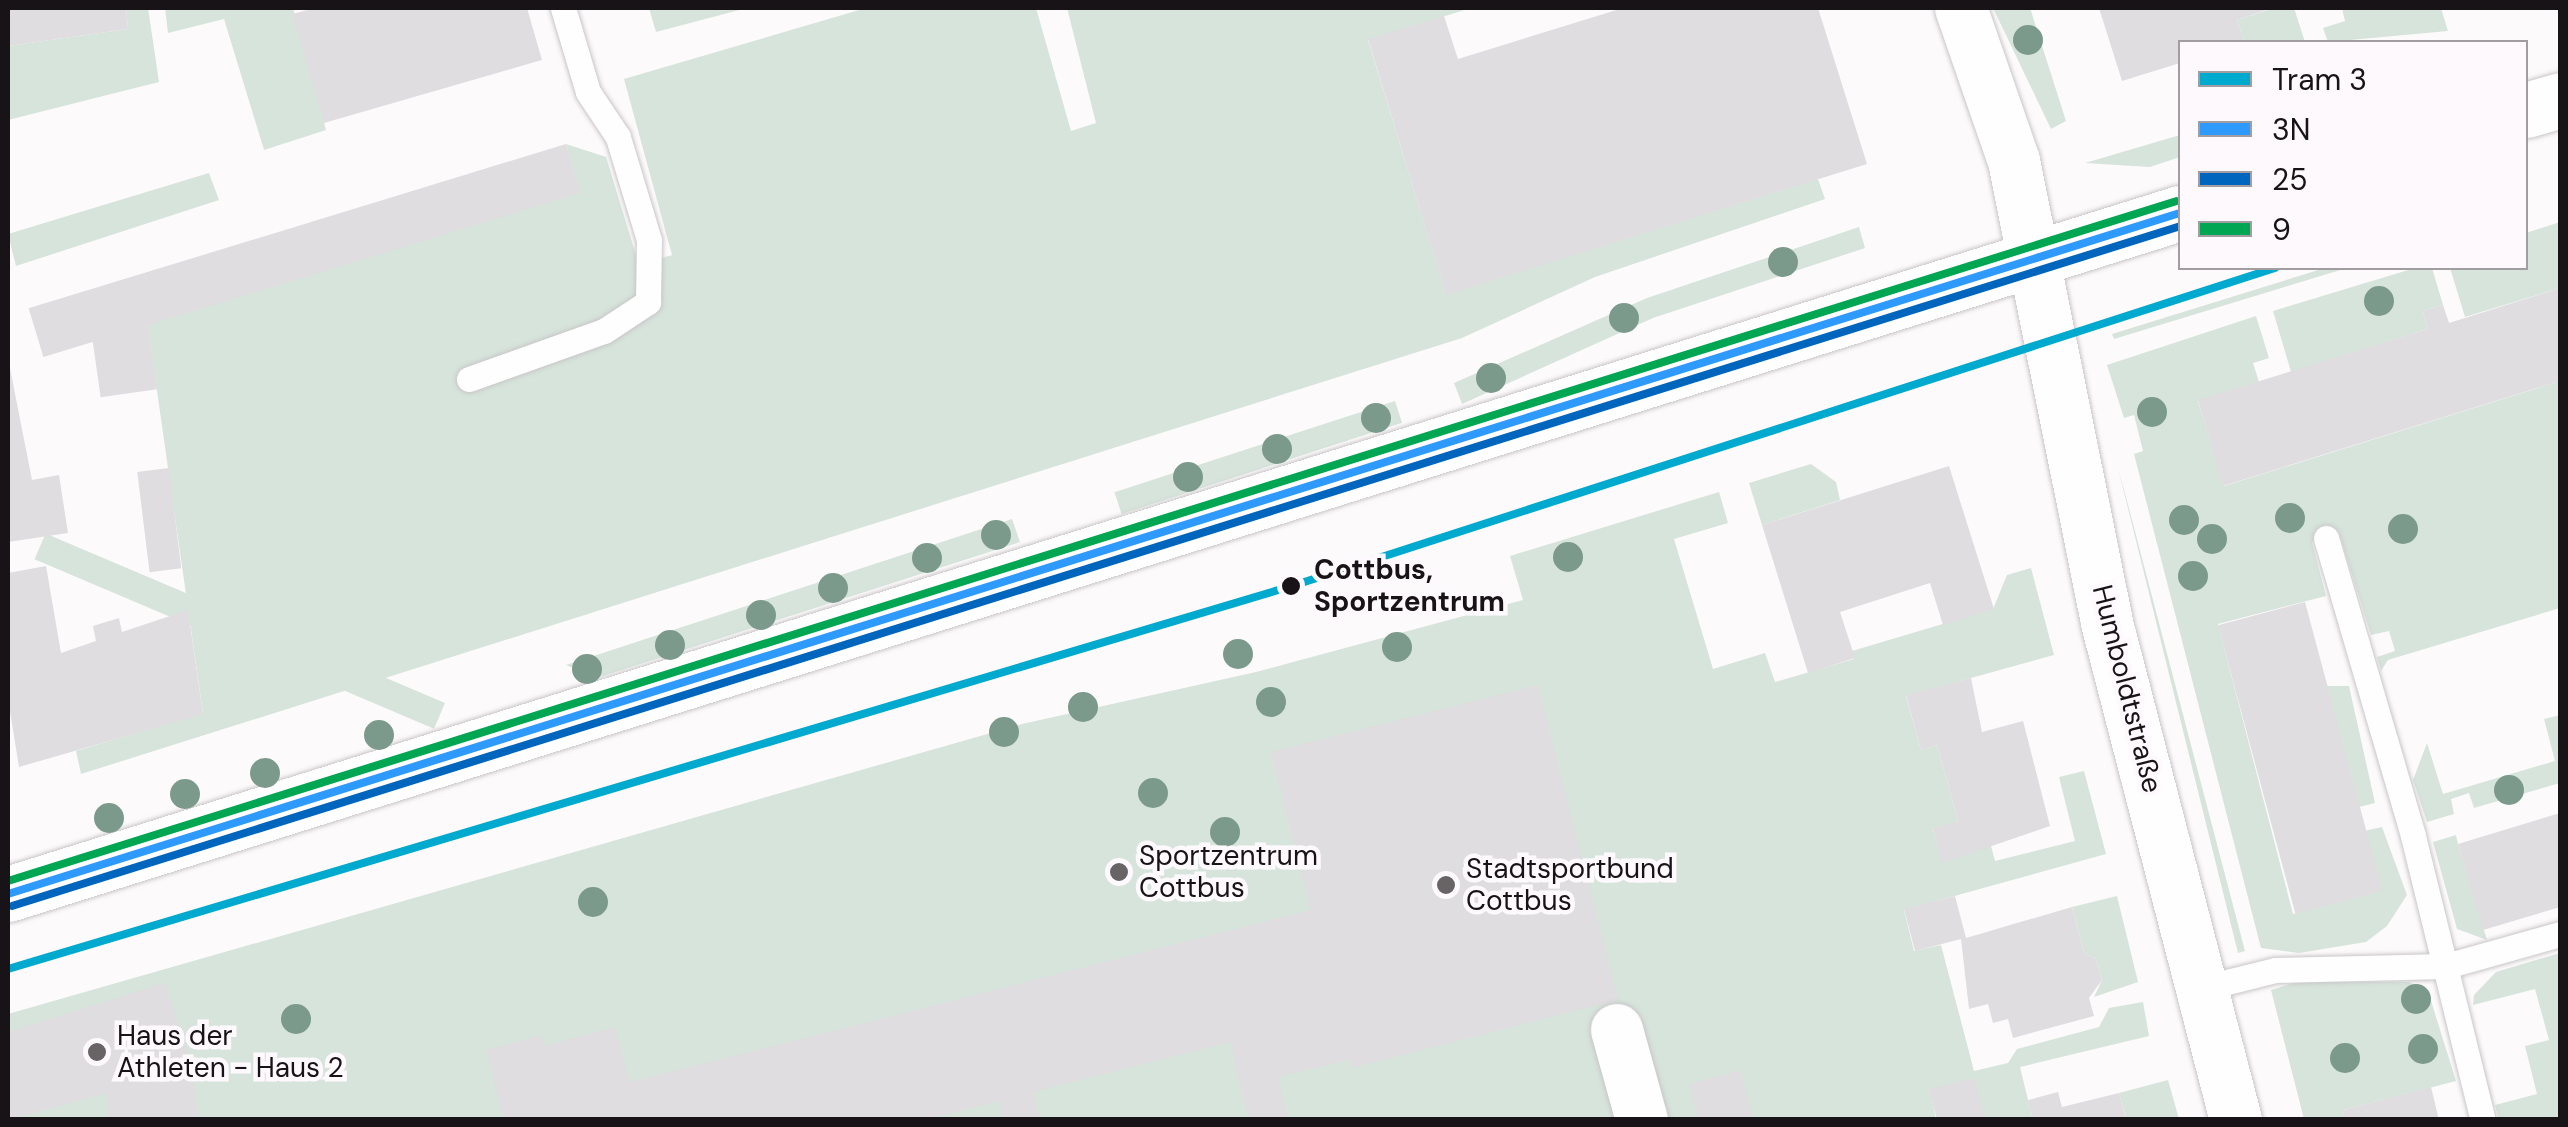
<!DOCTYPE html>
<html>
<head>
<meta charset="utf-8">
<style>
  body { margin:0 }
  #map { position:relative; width:2568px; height:1127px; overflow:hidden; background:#fdfafc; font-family:"DM Sans",sans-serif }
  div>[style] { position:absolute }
  .green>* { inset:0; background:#d6e4db; transform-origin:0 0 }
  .building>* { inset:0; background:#dfdde0; transform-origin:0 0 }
  .roads { filter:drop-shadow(0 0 2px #c9c6c8) drop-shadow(0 0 2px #c9c6c8) }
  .lane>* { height:25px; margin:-12.5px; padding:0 12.5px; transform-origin:12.5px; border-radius:12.5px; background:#fffeff }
  .street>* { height:52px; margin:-26px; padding:0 26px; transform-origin:26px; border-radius:26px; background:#fffeff }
  .primary>* { height:55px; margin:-27.5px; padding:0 27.5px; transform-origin:27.5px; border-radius:27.5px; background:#fffeff }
  .bus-1>* { height:8px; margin:-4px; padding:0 4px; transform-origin:4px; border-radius:4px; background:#2e9afe }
  .bus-2>* { height:8px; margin:-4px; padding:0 4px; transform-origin:4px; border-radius:4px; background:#0065bd }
  .bus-3>* { height:8px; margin:-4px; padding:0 4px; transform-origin:4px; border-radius:4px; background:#00a651 }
  .tram-1>* { height:8px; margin:-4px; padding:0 4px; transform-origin:4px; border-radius:4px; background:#00a9ce }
  .trees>* { width:30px; height:30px; margin:-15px; border-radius:50%; background:#7c9a8b }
  .dots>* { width:28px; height:28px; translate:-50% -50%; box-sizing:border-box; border:5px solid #fef9fd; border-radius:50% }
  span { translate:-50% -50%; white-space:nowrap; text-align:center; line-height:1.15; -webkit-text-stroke:9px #fef9fd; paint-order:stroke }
  .stop-label { font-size:28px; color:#171316; font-weight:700 }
  .left { translate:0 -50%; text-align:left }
  .street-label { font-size:28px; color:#171316 }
  .poi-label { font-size:28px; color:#171316 }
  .frame { position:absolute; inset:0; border:10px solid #171316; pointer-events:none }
  .legend { position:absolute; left:2178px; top:40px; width:350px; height:230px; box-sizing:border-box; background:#fef9fd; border:2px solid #a29da1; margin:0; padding:12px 18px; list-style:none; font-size:30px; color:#171316 }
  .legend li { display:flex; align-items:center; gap:20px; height:50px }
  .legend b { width:50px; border:2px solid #a29da1 }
</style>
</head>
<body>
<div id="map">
  <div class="green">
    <div style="clip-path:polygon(126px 8px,148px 8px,159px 82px,8px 120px,8px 46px,128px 29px)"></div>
    <div style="clip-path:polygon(165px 8px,293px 8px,326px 130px,264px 150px,224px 19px,168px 33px)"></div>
    <div style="clip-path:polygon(649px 8px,747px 8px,656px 32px)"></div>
    <div style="clip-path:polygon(866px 8px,1036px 8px,1071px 131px,1096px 123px,1067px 8px,1471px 8px,1368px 40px,1446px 294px,1818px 179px,1825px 199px,1595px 277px,1462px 338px,81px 774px,76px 751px,203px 713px,147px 321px,580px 192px,566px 144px,606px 157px,639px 265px,672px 255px,624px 79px)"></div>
    <div style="clip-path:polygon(1993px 8px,2030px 8px,2066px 121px,2051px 129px)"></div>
    <div style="clip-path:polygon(2274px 8px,2294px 8px,2305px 42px,2244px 42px,2237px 20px)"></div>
    <div style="clip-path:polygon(2342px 8px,2441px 8px,2448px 31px,2328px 42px,2323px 28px,2345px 21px)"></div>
    <div style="clip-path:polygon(2180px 135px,2180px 157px,2150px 167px,2085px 163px)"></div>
    <div style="clip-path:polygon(209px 173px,219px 200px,16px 266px,8px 234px)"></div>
    <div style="clip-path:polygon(2560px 222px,2560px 288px,2465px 317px,2450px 268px,2526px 268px,2526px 233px)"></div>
    <div style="clip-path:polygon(1859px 227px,1865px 248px,1653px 318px,1462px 404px,1454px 383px,1647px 298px)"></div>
    <div style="clip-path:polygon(2325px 268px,2347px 268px,2114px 339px,2112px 334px)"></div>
    <div style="clip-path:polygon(2415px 268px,2432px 268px,2443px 305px,2423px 311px,2428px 329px,2291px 372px,2273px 311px)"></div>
    <div style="clip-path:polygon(2256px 316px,2269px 358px,2253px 363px,2259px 382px,2198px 401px,2224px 486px,2560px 381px,2560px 608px,2388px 660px,2381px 671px,2377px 657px,2395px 651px,2389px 631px,2371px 635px,2339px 533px,2312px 542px,2326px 596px,2218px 624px,2293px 914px,2380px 891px,2364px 831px,2382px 827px,2407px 895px,2387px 926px,2366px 942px,2299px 953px,2261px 948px,2134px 454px,2143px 451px,2134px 415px,2124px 418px,2107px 365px)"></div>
    <div style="left:1395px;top:401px;width:23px;height:295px;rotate:72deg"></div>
    <div style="clip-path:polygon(1811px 464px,1836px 482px,1840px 500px,1762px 525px,1749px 483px)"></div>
    <div style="clip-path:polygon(2118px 468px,2126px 497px,2245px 951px,2238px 953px)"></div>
    <div style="clip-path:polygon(1719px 492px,1728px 523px,1674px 539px,1713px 669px,1765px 653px,1775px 682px,1854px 659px,1852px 651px,1993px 609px,2007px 575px,2031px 568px,2054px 655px,1906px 696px,1921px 750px,1937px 745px,1958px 821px,1933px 829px,1943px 862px,1990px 842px,1995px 861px,2075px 841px,2059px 777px,2084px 771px,2106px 854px,1904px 910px,1914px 951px,1941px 945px,1974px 1071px,2008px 1063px,2017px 1049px,2099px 1027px,2109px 1008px,2143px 1002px,2149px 1036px,2020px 1067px,2033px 1120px,1985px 1119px,1930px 1089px,1936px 1120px,8px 1120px,8px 1014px,1022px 724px,1256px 672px,1523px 600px,1510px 556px)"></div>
    <div style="clip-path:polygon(1012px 519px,1020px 542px,597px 678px,566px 665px)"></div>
    <div style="clip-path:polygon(2327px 686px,2349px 686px,2375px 803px,2359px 807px)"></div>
    <div style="left:445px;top:703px;width:28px;height:434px;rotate:113deg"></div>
    <div style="clip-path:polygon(2560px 715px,2560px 783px,2474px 808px,2469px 793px,2451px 799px,2454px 814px,2427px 822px,2413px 780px,2427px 743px,2443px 794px,2555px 761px,2544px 719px)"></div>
    <div style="clip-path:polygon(2456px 835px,2458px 844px,2487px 940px,2457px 929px,2433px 842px)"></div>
    <div style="clip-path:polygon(2117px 896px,2138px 982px,2094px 997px,2102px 980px,2096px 959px,2084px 953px,2072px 907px)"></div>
    <div style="clip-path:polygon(2560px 953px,2560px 1119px,2499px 1119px,2495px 1105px,2537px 1094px,2525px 1046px,2549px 1040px,2535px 989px,2473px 1005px,2474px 995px,2496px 972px)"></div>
    <div style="clip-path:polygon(2300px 981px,2409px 982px,2428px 991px,2456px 1081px,2343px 1110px,2345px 1119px,2304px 1119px,2271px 990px)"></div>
    <div style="clip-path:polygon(2168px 1080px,2179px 1119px,2126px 1119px,2119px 1093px)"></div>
  </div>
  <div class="building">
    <div style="clip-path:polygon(8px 8px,126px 8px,128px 29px,8px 46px)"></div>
    <div style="clip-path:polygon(315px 8px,527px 8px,542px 60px,324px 123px,292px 14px)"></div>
    <div style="clip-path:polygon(1623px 8px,1818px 8px,1867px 164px,1446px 295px,1368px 39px,1444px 16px,1458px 59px)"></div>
    <div style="clip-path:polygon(2099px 8px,2272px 8px,2237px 20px,2244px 42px,2180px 42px,2180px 63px,2122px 81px)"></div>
    <div style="left:566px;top:144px;width:51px;height:562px;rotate:73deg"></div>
    <div style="clip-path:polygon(2560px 288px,2560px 381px,2223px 486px,2198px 400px,2428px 329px,2423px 311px,2443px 305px,2449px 323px)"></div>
    <div style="left:148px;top:325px;width:65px;height:57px;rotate:82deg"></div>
    <div style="clip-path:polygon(8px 358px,32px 480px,59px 475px,68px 533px,8px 542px)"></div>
    <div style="clip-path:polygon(1949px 466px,1994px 609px,1943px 625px,1930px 583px,1840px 612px,1855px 658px,1808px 673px,1762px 525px)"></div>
    <div style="left:169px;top:468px;width:101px;height:32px;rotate:83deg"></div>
    <div style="clip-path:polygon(46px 566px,61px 653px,96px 641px,93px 626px,119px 618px,122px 632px,188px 610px,203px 714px,19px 767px,8px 699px,8px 573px)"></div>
    <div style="left:2305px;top:602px;width:299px;height:90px;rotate:75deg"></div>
    <div style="clip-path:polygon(1971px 678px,1982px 732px,2023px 721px,2050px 826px,1942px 863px,1933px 828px,1958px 821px,1937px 745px,1921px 750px,1906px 695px)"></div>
    <div style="clip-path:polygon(1538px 685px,1618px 1000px,1351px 1068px,1349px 1060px,1278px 1077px,1289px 1120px,1249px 1120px,1230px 1042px,1033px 1092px,1040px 1120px,1003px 1120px,999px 1101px,924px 1120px,504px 1120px,486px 1050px,541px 1035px,544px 1046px,615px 1027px,630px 1082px,1311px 910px,1271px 752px)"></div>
    <div style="clip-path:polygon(2560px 813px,2560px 907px,2483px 930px,2458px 844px)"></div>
    <div style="clip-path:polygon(1955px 896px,1966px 938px,2072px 907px,2084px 953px,2096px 959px,2102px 980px,2089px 998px,2094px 1016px,2013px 1038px,2008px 1019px,1993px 1023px,1988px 1004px,1969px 1009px,1961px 939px,1915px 951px,1904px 909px)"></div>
    <div style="clip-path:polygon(165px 983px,193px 1071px,198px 1120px,107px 1120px,108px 1093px,8px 1120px,8px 1032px)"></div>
    <div style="clip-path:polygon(1740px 1070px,1754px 1120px,1699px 1120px,1689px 1084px)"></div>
    <div style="clip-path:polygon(1975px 1078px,1985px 1120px,1937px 1120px,1929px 1089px)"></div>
    <div style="clip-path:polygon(2431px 1087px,2439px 1120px,2345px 1120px,2343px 1110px)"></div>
    <div style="clip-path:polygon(2058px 1092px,2062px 1107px,2119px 1093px,2126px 1120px,2033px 1120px,2028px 1100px)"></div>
  </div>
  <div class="roads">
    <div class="lane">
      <div style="left:469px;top:379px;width:143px;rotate:-19.6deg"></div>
      <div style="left:604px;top:331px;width:53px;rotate:-33.4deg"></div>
      <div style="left:648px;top:302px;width:62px;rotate:-89.1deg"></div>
      <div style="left:649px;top:240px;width:108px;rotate:-106.8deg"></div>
      <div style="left:618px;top:137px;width:54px;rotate:-123.7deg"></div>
      <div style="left:588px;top:92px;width:88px;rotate:-106.6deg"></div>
      <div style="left:2326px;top:538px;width:310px;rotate:73.7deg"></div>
      <div style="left:2413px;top:836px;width:292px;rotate:76.2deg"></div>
      <div style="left:2203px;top:988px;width:74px;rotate:-14deg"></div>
      <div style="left:2275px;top:970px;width:171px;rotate:-1.3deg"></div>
      <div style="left:2446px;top:966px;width:118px;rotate:-15.7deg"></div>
    </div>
    <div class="street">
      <div style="left:1961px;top:8px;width:162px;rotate:70.9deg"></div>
      <div style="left:2014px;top:161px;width:471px;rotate:78.6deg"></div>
      <div style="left:2107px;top:623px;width:513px;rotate:75.45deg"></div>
      <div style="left:1617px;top:1030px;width:93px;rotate:74.5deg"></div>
    </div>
    <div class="primary">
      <div style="left:2526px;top:110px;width:35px;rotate:-16deg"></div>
      <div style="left:8px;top:894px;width:2276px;rotate:-17.41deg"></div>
    </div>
  </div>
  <div class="bus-1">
    <div style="left:8px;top:894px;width:2276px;rotate:-17.41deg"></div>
  </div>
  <div class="bus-2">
    <div style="left:12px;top:906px;width:2272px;rotate:-17.41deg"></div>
  </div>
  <div class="bus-3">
    <div style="left:8px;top:881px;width:2272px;rotate:-17.41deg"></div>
  </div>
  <div class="tram-1">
    <div style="left:8px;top:969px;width:1340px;rotate:-16.61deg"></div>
    <div style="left:1292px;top:586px;width:1033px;rotate:-17.93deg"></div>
  </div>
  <div class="trees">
    <div style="left:2028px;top:40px"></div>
    <div style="left:1783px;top:262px"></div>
    <div style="left:2379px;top:301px"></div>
    <div style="left:1624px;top:318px"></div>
    <div style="left:1491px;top:378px"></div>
    <div style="left:2152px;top:412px"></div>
    <div style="left:1376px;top:418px"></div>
    <div style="left:1277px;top:449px"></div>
    <div style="left:1188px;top:477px"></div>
    <div style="left:2290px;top:518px"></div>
    <div style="left:2184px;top:520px"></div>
    <div style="left:2403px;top:529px"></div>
    <div style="left:996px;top:535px"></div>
    <div style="left:2212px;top:539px"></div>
    <div style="left:1568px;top:557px"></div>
    <div style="left:927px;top:558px"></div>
    <div style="left:2193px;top:576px"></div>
    <div style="left:833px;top:588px"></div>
    <div style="left:761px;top:615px"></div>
    <div style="left:670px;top:645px"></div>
    <div style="left:1397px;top:647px"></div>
    <div style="left:1238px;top:654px"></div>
    <div style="left:587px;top:669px"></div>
    <div style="left:1271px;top:702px"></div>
    <div style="left:1083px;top:707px"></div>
    <div style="left:1004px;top:732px"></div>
    <div style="left:379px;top:735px"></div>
    <div style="left:265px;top:773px"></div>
    <div style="left:2509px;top:790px"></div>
    <div style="left:1153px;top:793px"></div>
    <div style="left:185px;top:794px"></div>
    <div style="left:109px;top:818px"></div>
    <div style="left:1225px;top:832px"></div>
    <div style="left:593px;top:902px"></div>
    <div style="left:2416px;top:999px"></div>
    <div style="left:296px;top:1019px"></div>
    <div style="left:2423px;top:1049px"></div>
    <div style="left:2345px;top:1058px"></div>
  </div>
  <div class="dots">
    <div style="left:1291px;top:586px;background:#171316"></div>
    <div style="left:1119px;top:872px;background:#686466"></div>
    <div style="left:1446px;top:885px;background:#686466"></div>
    <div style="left:97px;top:1052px;background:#686466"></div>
  </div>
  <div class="stop-label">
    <span class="left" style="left:1314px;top:586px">Cottbus,<br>Sportzentrum</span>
  </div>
  <div class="street-label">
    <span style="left:2127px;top:689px;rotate:76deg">Humboldtstraße</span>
  </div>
  <div class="poi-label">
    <span class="left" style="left:1139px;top:872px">Sportzentrum<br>Cottbus</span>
    <span class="left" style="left:1466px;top:885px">Stadtsportbund<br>Cottbus</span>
    <span class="left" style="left:117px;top:1052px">Haus der<br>Athleten - Haus 2</span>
  </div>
  <div class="frame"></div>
  <ul class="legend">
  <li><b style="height:12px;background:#00a9ce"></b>Tram 3</li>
  <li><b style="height:12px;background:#2e9afe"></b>3N</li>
  <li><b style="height:12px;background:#0065bd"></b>25</li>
  <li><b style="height:12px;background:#00a651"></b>9</li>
  </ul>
</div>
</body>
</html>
